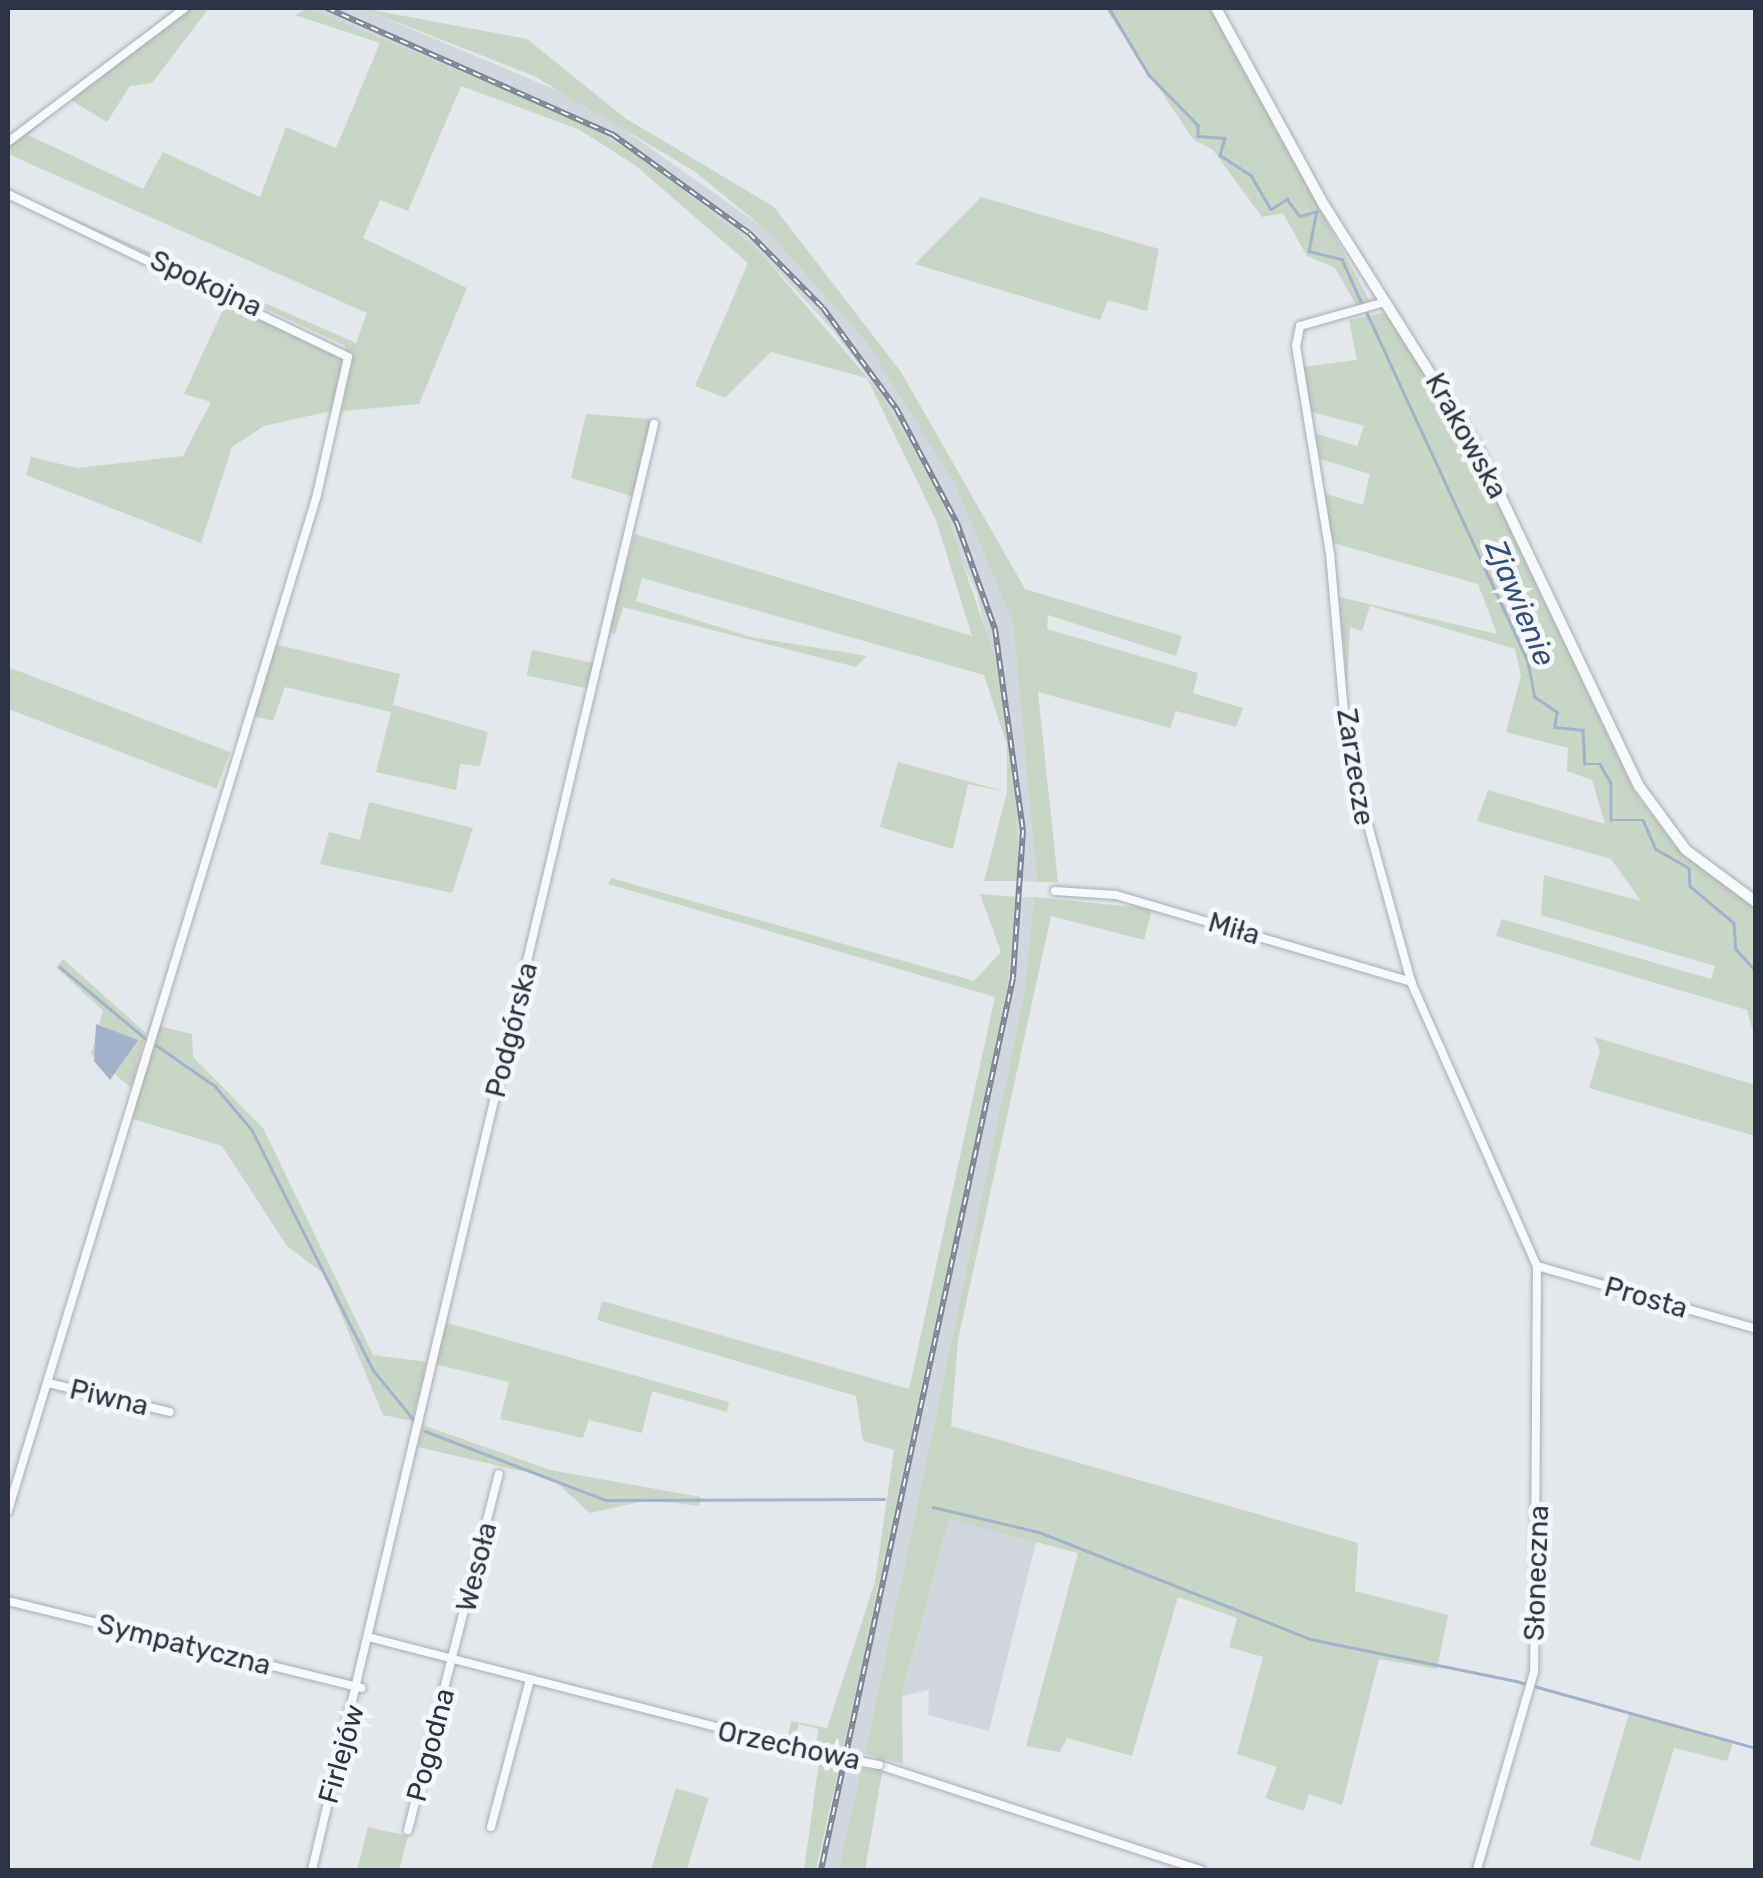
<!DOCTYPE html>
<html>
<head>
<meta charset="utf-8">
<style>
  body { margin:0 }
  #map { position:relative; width:1763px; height:1878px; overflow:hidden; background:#e4e7ec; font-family:Rubik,sans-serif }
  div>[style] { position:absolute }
  .built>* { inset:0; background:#d2d6de; transform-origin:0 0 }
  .green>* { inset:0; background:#c8d6c5; transform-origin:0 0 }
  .water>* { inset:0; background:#a0b3cb }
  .stream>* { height:2.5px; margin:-1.25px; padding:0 1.25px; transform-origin:1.25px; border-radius:1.25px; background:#a0b3cb }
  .roads { filter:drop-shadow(0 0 2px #a9adb6) drop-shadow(0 0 2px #a9adb6) }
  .minor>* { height:8px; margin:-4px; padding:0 4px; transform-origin:4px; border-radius:4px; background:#f7f8fa }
  .tertiary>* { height:10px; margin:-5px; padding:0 5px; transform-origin:5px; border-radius:5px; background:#f7f8fa }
  .rail>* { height:6px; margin-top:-3px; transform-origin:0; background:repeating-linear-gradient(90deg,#f4f6f9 0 8px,#7d8595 0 16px); box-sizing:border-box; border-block:2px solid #7d8595 }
  .bridges { filter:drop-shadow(0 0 2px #a9adb6) drop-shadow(0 0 2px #a9adb6) }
  .minor-bridge>* { height:8px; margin:-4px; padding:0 4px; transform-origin:4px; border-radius:4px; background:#f7f8fa }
  span { translate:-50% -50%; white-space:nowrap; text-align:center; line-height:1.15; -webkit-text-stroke:10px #f4f6f9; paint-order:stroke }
  .street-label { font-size:28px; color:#2b3344 }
  .water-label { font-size:30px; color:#355078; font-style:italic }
  .frame { position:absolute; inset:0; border:10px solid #2b3344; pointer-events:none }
</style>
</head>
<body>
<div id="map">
  <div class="built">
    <div style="clip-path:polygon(308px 8px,361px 8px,585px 102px,765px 229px,865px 340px,955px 485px,1013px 623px,1037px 882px,1019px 881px,1016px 785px,977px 593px,879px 391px,829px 326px,760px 252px,573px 118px)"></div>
    <div style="clip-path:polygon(1018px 897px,1034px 897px,1025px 990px,865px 1754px,843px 1750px,1007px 990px)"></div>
    <div style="clip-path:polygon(949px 1519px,1037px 1538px,989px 1731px,928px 1715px,929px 1690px,902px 1696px)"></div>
    <div style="left:840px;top:1764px;width:21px;height:109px;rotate:11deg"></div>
  </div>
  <div class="green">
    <div style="clip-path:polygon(188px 8px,209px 8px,152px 83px,130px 86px,107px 122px,69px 99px,28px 135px,143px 189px,163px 152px,260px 197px,286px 127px,336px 148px,380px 43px,295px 15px,308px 8px,573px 118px,645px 160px,760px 252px,879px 391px,941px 498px,998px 668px,1016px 785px,1019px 881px,984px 881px,1007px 792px,968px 784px,953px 849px,880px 827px,898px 762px,1007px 792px,1007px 745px,984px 675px,642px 578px,636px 601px,751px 637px,867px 656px,856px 667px,623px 607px,615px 634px,608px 631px,635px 534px,972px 636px,936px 520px,867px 378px,771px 352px,725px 398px,695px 386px,748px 263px,635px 165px,578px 129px,461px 86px,408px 211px,380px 200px,363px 238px,467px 288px,419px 404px,342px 411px,351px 360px,344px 345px,8px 190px,356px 343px,367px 313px,8px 154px,8px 144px)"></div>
    <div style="clip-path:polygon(361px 8px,527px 39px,625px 118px,774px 207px,901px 372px,1025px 589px,1182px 636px,1176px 656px,1048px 615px,1047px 629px,1198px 673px,1193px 693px,1243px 708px,1236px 727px,1176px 711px,1170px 728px,1038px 692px,1058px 882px,1037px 882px,1013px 623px,955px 485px,865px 340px,765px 229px,694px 171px,534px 76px)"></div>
    <div style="clip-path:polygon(1105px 8px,1211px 8px,1372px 305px,1359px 310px,1335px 268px,1307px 256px,1283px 213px,1262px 217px,1213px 150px,1193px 139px)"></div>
    <div style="clip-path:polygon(981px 197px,1159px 249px,1147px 311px,1108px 300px,1100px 320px,915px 264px)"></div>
    <div style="clip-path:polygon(228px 299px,338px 350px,345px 361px,335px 410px,264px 426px,232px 447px,201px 543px,26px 475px,31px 457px,77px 468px,183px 456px,211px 402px,184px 394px)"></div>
    <div style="clip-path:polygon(1388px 312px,1478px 462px,1636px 794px,1677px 848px,1755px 907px,1755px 1039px,1747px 1010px,1496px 936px,1502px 919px,1711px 979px,1715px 966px,1541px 915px,1544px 875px,1641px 901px,1611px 859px,1477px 821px,1488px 790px,1605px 824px,1592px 780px,1567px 771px,1568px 748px,1506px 732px,1521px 676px,1515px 649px,1370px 606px,1362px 631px,1350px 627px,1347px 685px,1339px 597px,1497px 634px,1478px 584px,1333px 543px,1323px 493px,1363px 505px,1370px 474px,1320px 459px,1314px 433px,1357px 446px,1364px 426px,1309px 411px,1302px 367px,1357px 360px,1349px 320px)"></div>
    <div style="clip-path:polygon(586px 414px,651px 419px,635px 497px,571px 478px)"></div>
    <div style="clip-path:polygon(274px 644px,400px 674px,393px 705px,488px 732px,480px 766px,460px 764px,456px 790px,376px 772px,391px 712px,285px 687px,273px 721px,253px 716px)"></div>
    <div style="left:532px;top:650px;width:63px;height:26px;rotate:12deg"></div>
    <div style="left:8px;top:667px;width:238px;height:39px;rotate:21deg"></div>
    <div style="clip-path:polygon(369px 802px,473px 828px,452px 893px,320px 864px,329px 832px,360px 840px)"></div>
    <div style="clip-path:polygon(611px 878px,974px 981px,1001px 952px,980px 894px,1018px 897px,1007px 990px,843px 1750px,814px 1750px,819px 1729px,799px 1724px,793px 1746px,787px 1741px,791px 1721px,827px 1728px,875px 1582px,894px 1450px,863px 1441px,856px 1396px,597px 1320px,602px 1301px,909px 1389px,995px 997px,608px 884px)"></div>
    <div style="clip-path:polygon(1034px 897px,1152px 909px,1144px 940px,1051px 916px,958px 1340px,951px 1426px,1358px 1543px,1355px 1591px,1448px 1615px,1437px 1669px,1379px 1659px,1342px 1805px,1309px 1794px,1304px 1811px,1265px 1798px,1277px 1767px,1237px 1754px,1263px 1657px,1229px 1647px,1237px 1618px,1178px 1597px,1132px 1756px,1067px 1738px,1060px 1752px,1026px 1746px,1078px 1553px,949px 1519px,902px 1695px,903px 1764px,865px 1754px,1025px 990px)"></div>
    <div style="clip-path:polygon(63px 959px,146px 1033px,131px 1088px,91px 1054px,103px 1011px,56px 967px)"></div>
    <div style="clip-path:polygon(159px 1026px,192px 1034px,193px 1057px,263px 1128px,373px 1355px,427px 1362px,412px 1421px,383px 1415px,324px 1274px,287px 1246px,222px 1146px,130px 1118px)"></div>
    <div style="clip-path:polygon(1594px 1037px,1755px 1085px,1755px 1136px,1589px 1088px,1600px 1051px)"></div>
    <div style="clip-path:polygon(444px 1322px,729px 1402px,727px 1412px,652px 1391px,642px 1433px,589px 1420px,583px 1438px,500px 1419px,509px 1382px,435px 1364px)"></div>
    <div style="clip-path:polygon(423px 1425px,550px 1470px,701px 1497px,699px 1506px,649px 1500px,590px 1513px,551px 1478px,418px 1447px)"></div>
    <div style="clip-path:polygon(1629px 1714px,1733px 1743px,1727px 1761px,1674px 1748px,1640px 1861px,1590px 1845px)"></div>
    <div style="clip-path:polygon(819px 1762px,840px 1764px,816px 1870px,804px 1870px)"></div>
    <div style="clip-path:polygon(861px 1768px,882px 1773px,865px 1870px,839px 1870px)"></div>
    <div style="left:676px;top:1788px;width:34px;height:85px;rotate:17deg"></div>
    <div style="clip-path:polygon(368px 1827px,408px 1836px,399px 1870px,357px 1870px)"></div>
  </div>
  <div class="water">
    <div style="clip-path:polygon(96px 1024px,138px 1040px,110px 1080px,94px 1061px)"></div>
  </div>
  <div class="stream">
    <div style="left:1109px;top:8px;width:78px;rotate:59.2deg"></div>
    <div style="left:1149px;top:75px;width:70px;rotate:45.6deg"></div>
    <div style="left:1198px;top:125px;width:11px;rotate:90deg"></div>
    <div style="left:1198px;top:136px;width:27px;rotate:4deg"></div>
    <div style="left:1225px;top:138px;width:18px;rotate:106deg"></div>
    <div style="left:1220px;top:155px;width:37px;rotate:33deg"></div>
    <div style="left:1251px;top:175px;width:39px;rotate:60deg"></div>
    <div style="left:1271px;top:209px;width:19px;rotate:-32deg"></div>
    <div style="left:1287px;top:199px;width:21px;rotate:53deg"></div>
    <div style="left:1300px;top:216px;width:18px;rotate:-16deg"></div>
    <div style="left:1317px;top:211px;width:41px;rotate:101.3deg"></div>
    <div style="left:1309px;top:251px;width:34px;rotate:14deg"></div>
    <div style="left:1342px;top:259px;width:51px;rotate:65.9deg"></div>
    <div style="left:1367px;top:313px;width:384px;rotate:65.2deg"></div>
    <div style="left:1528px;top:662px;width:36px;rotate:79deg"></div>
    <div style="left:1535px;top:697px;width:27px;rotate:34deg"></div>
    <div style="left:1557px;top:712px;width:15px;rotate:98deg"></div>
    <div style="left:1555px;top:727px;width:28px;rotate:6deg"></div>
    <div style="left:1583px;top:730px;width:34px;rotate:87deg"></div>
    <div style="left:1585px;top:764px;width:15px"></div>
    <div style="left:1600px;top:764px;width:22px;rotate:60deg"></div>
    <div style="left:1611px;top:783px;width:37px;rotate:90deg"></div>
    <div style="left:1611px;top:820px;width:32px"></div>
    <div style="left:1643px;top:820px;width:32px;rotate:66deg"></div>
    <div style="left:1656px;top:849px;width:38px;rotate:30deg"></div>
    <div style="left:1689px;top:868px;width:18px;rotate:87deg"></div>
    <div style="left:1690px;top:886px;width:57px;rotate:40.1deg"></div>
    <div style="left:1734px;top:923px;width:26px;rotate:86deg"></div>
    <div style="left:1736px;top:949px;width:30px;rotate:48deg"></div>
    <div style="left:60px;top:967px;width:112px;rotate:39.9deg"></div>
    <div style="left:156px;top:1045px;width:72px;rotate:34.8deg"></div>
    <div style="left:215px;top:1086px;width:57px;rotate:49.9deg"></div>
    <div style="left:252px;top:1130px;width:270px;rotate:63.2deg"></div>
    <div style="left:374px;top:1371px;width:63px;rotate:50.8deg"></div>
    <div style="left:425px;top:1431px;width:194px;rotate:20.9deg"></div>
    <div style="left:606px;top:1500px;width:278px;rotate:-0.2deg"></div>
    <div style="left:933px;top:1507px;width:109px;rotate:13.3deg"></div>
    <div style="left:1039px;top:1532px;width:291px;rotate:21.5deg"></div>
    <div style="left:1310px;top:1639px;width:210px;rotate:11.5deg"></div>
    <div style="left:1516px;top:1681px;width:249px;rotate:15.6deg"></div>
  </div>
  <div class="roads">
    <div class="minor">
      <div style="left:8px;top:142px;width:222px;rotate:-37.1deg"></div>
      <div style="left:8px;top:194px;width:377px;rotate:25.6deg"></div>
      <div style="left:348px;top:357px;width:141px;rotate:102.7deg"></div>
      <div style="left:317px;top:495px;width:1062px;rotate:106.92deg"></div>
      <div style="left:1385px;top:302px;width:88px;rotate:164.2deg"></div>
      <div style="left:1300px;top:326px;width:20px;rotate:101deg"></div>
      <div style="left:1296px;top:346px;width:210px;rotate:80.7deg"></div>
      <div style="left:1330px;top:553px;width:197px;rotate:85deg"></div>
      <div style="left:1347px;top:749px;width:242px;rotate:74.6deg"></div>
      <div style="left:1411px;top:982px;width:311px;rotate:66.1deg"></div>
      <div style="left:1537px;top:1266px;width:406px;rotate:90.4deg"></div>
      <div style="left:1534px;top:1672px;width:206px;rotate:106.1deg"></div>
      <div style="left:1055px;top:891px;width:61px;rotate:3.8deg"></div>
      <div style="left:1116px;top:895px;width:308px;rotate:16.4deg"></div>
      <div style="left:1537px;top:1266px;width:228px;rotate:16deg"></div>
      <div style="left:48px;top:1383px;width:125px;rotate:13.4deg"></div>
      <div style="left:8px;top:1601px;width:364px;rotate:13.8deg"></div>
      <div style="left:372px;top:1638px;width:464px;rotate:14.5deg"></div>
      <div style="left:879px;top:1765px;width:339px;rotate:18.1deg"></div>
      <div style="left:491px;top:1827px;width:153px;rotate:-75.2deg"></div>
      <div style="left:408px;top:1830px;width:367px;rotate:-75.7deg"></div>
      <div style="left:312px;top:1870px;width:1486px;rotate:-76.69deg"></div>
    </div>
    <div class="tertiary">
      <div style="left:1216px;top:8px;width:225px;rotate:61.3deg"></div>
      <div style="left:1324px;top:205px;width:293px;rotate:57.8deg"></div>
      <div style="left:1480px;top:453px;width:369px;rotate:64.5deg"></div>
      <div style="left:1639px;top:786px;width:79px;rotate:53.7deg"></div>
      <div style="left:1686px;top:850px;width:87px;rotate:36.6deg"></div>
    </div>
  </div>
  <div class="rail">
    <div style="left:327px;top:8px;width:312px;rotate:23.9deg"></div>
    <div style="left:612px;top:134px;width:169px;rotate:35.9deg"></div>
    <div style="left:749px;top:233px;width:105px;rotate:45.4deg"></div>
    <div style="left:823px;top:308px;width:124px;rotate:53.9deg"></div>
    <div style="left:896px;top:408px;width:130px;rotate:62.1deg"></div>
    <div style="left:957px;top:523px;width:113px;rotate:70.3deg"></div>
    <div style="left:995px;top:629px;width:203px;rotate:82.1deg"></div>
    <div style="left:1023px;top:830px;width:148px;rotate:93.9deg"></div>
    <div style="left:1013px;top:978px;width:912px;rotate:102.15deg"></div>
  </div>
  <div class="bridges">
    <div class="minor-bridge">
      <div style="left:821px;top:1754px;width:59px;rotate:10.7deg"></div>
    </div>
  </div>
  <div class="street-label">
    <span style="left:206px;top:284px;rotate:25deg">Spokojna</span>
    <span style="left:1466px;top:436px;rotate:61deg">Krakowska</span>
    <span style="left:1355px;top:767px;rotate:81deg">Zarzecze</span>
    <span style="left:1234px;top:929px;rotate:16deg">Miła</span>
    <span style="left:512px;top:1030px;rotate:-76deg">Podgórska</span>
    <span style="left:1646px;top:1298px;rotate:16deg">Prosta</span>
    <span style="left:109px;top:1398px;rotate:13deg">Piwna</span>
    <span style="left:477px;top:1567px;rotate:-76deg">Wesoła</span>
    <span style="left:1537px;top:1573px;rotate:-88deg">Słoneczna</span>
    <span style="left:184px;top:1645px;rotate:14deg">Sympatyczna</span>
    <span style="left:431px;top:1745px;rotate:-75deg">Pogodna</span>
    <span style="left:789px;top:1746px;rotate:12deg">Orzechowa</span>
    <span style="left:342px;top:1754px;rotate:-74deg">Firlejów</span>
  </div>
  <div class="water-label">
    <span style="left:1520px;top:603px;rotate:67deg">Zjawienie</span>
  </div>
  <div class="frame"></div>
</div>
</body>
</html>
